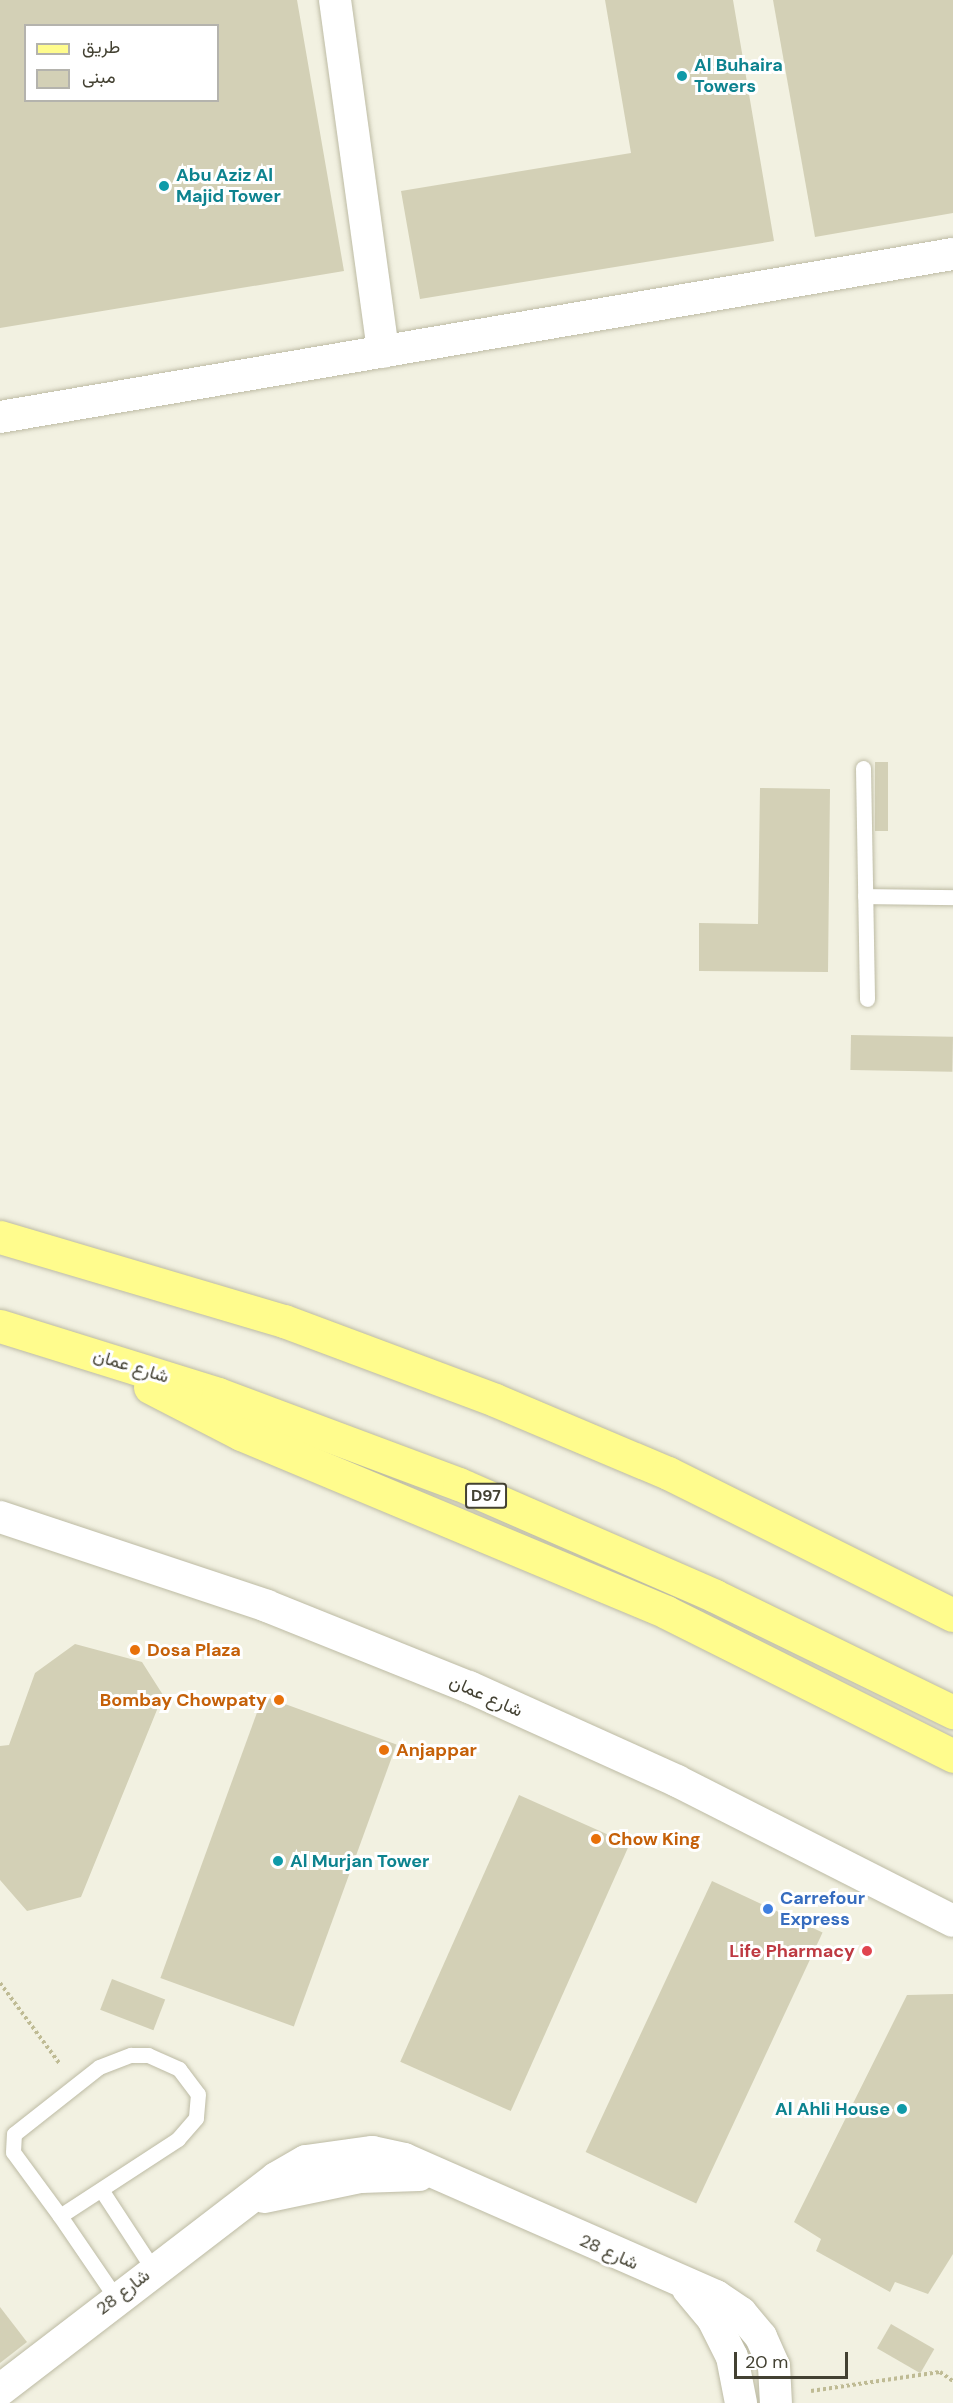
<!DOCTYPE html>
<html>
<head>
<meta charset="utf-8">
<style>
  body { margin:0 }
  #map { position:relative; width:953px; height:2403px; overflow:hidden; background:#f2f1e1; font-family:"DM Sans",Vazirmatn,sans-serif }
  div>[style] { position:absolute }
  .building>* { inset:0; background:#d3d0b6; transform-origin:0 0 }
  .path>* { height:4px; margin-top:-2px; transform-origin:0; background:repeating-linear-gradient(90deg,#bfbb94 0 3px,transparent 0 6px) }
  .roads { filter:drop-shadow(0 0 2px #bdbba4) drop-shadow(0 0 2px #bdbba4) }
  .service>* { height:15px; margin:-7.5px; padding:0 7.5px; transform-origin:7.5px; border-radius:7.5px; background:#fff }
  .minor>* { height:32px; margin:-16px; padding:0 16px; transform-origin:16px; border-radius:16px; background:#fff }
  .primary>* { height:33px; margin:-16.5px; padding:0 16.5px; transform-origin:16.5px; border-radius:16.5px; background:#fffc8d }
  .dots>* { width:16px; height:16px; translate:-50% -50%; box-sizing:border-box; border:3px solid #fff; border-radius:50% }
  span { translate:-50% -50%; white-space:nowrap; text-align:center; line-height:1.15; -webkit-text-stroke:6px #fff; paint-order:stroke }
  .shield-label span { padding:2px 4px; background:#fff; border:2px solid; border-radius:4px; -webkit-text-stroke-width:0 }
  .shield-label { font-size:16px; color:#434132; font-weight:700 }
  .culture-label { font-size:18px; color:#0d838f; font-weight:700 }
  .left { translate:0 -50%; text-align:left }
  .right { translate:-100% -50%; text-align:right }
  .street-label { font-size:18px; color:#434132 }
  .food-label { font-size:18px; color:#c56008; font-weight:700 }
  .shop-label { font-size:18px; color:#366cbe; font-weight:700 }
  .health-label { font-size:18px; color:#be3a42; font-weight:700 }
  .legend { position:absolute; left:24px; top:24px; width:195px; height:78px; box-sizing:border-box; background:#fff; border:2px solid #b4b3ad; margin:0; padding:8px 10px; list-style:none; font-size:18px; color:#434132 }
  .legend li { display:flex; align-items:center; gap:12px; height:30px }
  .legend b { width:30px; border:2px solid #b4b3ad }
  .scale { position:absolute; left:734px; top:2352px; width:114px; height:27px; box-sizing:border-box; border:3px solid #434132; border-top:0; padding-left:8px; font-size:18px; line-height:21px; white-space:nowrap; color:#434132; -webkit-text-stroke:4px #fff; paint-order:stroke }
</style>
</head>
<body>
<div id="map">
  <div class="building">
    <div style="clip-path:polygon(evenodd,0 0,297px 0,344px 271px,0 328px,0 0,26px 26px,218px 26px,218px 100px,26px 100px,26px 26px)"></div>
    <div style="clip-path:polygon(605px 0,733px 0,774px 241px,420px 299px,401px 191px,631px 153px)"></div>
    <div style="clip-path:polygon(773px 0,953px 0,953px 213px,815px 237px)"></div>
    <div style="left:875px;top:762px;width:13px;height:69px"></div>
    <div style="clip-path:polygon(760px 788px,830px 789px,828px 972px,699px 971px,699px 923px,758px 924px)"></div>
    <div style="left:851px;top:1035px;width:102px;height:35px;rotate:1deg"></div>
    <div style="clip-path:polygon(75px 1644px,142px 1662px,163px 1695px,81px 1897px,27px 1911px,0 1880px,0 1746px,9px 1745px,35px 1673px)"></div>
    <div style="left:263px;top:1696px;width:142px;height:300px;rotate:20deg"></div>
    <div style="left:519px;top:1795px;width:121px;height:292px;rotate:24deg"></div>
    <div style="left:712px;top:1881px;width:122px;height:299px;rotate:25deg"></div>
    <div style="left:112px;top:1979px;width:57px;height:33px;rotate:21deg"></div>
    <div style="clip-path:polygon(953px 1994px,953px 2254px,928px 2294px,895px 2282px,890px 2292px,816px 2251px,821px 2239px,794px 2222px,907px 1995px)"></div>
    <div style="clip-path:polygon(0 2307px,27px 2342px,0 2363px)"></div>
    <div style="left:891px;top:2324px;width:50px;height:28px;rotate:30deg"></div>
  </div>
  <div class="path">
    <div style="left:0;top:1983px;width:101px;rotate:53.5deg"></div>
    <div style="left:811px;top:2391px;width:130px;rotate:-8.4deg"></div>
    <div style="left:940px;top:2372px;width:16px;rotate:35deg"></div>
  </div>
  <div class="roads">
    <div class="service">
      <div style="left:863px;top:768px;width:231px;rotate:89deg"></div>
      <div style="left:865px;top:896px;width:88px;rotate:0.7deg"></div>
      <div style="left:131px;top:2055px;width:17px"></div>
      <div style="left:148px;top:2055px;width:34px;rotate:24deg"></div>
      <div style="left:179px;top:2069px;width:31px;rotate:53deg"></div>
      <div style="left:198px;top:2094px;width:24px;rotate:95deg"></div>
      <div style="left:196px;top:2118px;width:28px;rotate:131deg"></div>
      <div style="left:178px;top:2139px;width:141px;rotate:146.9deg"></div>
      <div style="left:60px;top:2216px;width:79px;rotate:-126.3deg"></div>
      <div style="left:13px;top:2152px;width:18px;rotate:-87deg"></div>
      <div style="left:14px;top:2134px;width:108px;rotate:-38.2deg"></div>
      <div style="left:99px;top:2067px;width:34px;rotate:-21deg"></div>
      <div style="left:102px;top:2191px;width:93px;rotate:56.8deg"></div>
      <div style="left:60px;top:2216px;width:99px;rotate:55.7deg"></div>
    </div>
    <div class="minor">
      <div style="left:335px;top:0;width:355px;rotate:82.2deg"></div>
      <div style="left:0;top:417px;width:967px;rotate:-9.71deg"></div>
      <div style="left:0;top:1517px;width:281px;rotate:18.4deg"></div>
      <div style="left:267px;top:1606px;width:218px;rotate:21.9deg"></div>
      <div style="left:469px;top:1687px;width:228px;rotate:24.3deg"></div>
      <div style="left:677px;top:1781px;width:309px;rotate:26.9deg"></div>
      <div style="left:264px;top:2197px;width:99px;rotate:-11.7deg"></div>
      <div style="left:361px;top:2177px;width:58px;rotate:-2deg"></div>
      <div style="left:688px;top:2289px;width:39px;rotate:50deg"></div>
      <div style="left:713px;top:2319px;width:42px;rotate:63.4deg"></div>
      <div style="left:732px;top:2357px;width:47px;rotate:78.9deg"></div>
      <div style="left:0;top:2390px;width:348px;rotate:-37.5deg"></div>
      <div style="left:276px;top:2178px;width:34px;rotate:-30deg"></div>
      <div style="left:306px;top:2161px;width:67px;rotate:-7.8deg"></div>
      <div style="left:372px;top:2152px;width:33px;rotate:12deg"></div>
      <div style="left:404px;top:2159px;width:341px;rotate:23.7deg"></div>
      <div style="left:716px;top:2296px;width:30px;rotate:34deg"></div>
      <div style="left:741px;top:2313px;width:31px;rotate:50deg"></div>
      <div style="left:761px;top:2337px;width:32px;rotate:66deg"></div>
      <div style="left:774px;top:2366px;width:37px;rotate:87deg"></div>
    </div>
    <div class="primary">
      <div style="left:0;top:1237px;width:296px;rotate:16.5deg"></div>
      <div style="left:284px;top:1321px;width:225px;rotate:20.5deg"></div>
      <div style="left:495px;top:1400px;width:188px;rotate:22.9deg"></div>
      <div style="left:668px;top:1473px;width:318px;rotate:26.5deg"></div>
      <div style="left:0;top:1326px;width:228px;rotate:17.3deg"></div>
      <div style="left:218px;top:1394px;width:257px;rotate:20.5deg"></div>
      <div style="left:459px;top:1484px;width:279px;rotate:23.6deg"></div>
      <div style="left:715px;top:1596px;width:265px;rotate:26deg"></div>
      <div style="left:150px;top:1387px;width:102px;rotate:27.3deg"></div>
      <div style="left:241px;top:1434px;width:461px;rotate:22.7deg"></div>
      <div style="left:666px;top:1612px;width:321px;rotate:26.6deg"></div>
    </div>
  </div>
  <div class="dots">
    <div style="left:682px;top:76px;background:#0f9aa8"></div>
    <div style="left:164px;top:186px;background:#0f9aa8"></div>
    <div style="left:135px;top:1650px;background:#e8710a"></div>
    <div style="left:279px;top:1700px;background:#e8710a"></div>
    <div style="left:384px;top:1750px;background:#e8710a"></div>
    <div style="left:596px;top:1839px;background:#e8710a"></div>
    <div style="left:278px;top:1861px;background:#0f9aa8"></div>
    <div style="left:768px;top:1909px;background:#3f7fe0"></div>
    <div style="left:867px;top:1951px;background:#e0444e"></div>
    <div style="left:902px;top:2109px;background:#0f9aa8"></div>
  </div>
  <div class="shield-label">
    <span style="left:486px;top:1496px">D97</span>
  </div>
  <div class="culture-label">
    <span class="left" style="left:694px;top:76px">Al Buhaira<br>Towers</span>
    <span class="left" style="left:176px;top:186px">Abu Aziz Al<br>Majid Tower</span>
    <span class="left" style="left:290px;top:1861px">Al Murjan Tower</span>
    <span class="right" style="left:890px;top:2109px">Al Ahli House</span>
  </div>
  <div class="street-label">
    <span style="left:131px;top:1366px;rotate:17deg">شارع عمان</span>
    <span style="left:486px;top:1696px;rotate:24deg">شارع عمان</span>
    <span style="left:609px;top:2252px;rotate:24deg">شارع 28</span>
    <span style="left:123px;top:2292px;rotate:-38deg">شارع 28</span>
  </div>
  <div class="food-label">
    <span class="left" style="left:147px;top:1650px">Dosa Plaza</span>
    <span class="right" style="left:267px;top:1700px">Bombay Chowpaty</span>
    <span class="left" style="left:396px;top:1750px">Anjappar</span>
    <span class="left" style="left:608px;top:1839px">Chow King</span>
  </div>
  <div class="shop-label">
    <span class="left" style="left:780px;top:1909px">Carrefour<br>Express</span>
  </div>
  <div class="health-label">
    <span class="right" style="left:855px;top:1951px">Life Pharmacy</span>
  </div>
  <ul class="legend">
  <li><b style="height:8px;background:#fffc8d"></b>طريق</li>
  <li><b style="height:16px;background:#d3d0b6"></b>مبنى</li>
  </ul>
  <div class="scale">20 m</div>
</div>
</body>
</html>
